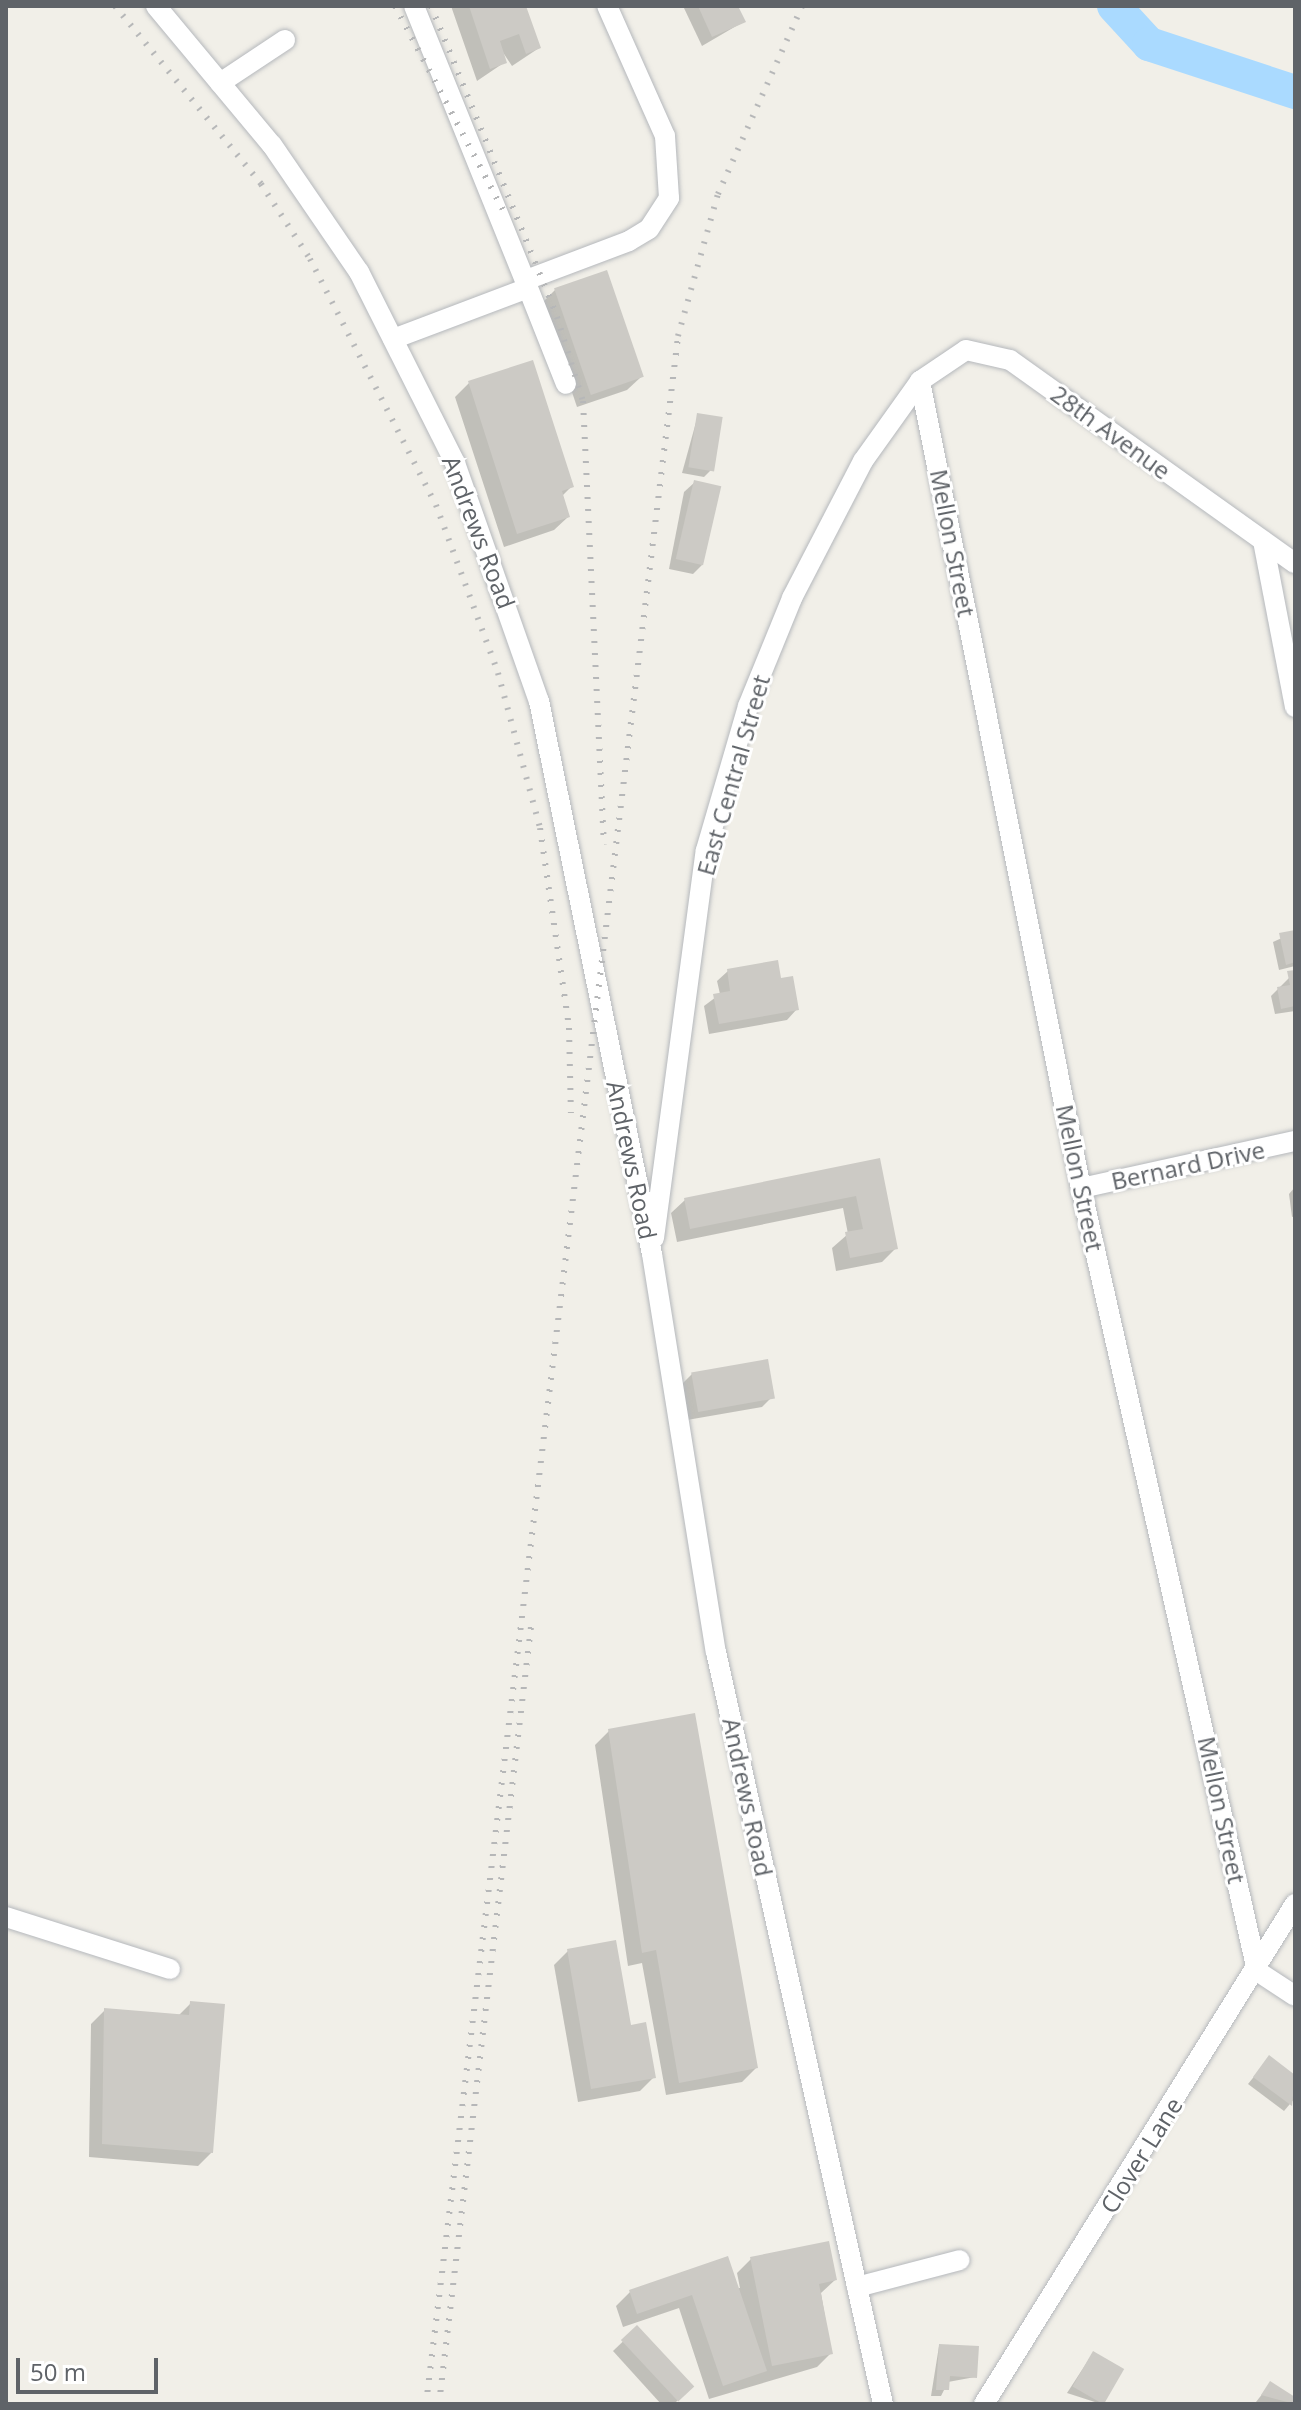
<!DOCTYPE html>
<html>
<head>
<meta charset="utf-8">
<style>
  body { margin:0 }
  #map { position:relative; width:1301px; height:2410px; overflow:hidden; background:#f1efe8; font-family:"Open Sans",sans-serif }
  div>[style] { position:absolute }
  .shadow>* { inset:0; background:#0003 }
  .river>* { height:34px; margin:-17px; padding:0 17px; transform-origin:17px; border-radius:17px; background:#aadaff }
  .building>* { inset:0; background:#cccac5; transform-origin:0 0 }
  .roads { filter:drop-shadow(0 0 2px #b5b8bc) drop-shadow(0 0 2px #b5b8bc) }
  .minor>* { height:20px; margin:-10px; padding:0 10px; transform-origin:10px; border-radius:10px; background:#fff }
  .rail>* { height:6px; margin-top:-3px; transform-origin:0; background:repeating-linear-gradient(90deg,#b6b7b8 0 2px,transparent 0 12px) }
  span { translate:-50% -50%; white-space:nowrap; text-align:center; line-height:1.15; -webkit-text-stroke:6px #fff; paint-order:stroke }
  .street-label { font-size:24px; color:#5f6368 }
  .frame { position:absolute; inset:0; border:8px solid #5f6368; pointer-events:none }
  .scale { position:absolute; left:16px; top:2358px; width:142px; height:36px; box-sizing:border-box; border:4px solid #5f6368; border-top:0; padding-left:10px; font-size:24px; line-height:28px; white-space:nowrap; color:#5f6368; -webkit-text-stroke:6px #fff; paint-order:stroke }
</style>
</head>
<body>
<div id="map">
  <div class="shadow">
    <div style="clip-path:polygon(451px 6px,524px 6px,539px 48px,512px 66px,500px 48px,505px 62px,477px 81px)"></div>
    <div style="clip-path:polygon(683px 6px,736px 6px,743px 22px,702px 46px)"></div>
    <div style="clip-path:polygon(556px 289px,641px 377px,627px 390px,577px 407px,542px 303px)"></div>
    <div style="clip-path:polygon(469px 383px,572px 486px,561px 497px,568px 517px,554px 530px,504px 547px,455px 397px)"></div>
    <div style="clip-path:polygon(698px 415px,711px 470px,704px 477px,682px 473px)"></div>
    <div style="clip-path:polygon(695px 482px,703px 564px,693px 574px,669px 569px,684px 492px)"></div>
    <div style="clip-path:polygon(1295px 932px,1295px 966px,1279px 970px,1273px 942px)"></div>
    <div style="clip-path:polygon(728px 971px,779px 981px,797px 1009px,787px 1020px,709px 1034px,704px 1006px,720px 994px,717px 981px)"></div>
    <div style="clip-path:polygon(1295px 972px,1295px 1011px,1275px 1014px,1271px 996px)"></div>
    <div style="clip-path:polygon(878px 1160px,896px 1248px,882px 1262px,836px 1271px,832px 1248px,848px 1234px,843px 1208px,677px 1242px,671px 1213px,685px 1200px)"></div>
    <div style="clip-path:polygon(1295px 1187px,1295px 1216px,1292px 1217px,1289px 1194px)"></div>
    <div style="clip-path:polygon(692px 1374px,772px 1397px,762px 1407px,687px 1420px,681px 1385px)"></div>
    <div style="clip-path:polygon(609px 1731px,756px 2068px,742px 2082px,666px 2095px,642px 1963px,628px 1966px,595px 1745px)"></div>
    <div style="clip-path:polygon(568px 1951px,630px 2027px,654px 2077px,640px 2091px,578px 2102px,554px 1965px)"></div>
    <div style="clip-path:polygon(191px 2003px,212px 2152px,198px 2166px,89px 2157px,91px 2024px,105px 2010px,178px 2016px)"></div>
    <div style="clip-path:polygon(1269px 2058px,1295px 2077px,1295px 2098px,1284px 2111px,1248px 2084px)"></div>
    <div style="clip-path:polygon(751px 2259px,835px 2280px,821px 2293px,831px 2353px,817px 2367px,709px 2399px,679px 2308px,623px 2327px,616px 2306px,630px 2292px,740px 2288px,737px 2273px)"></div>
    <div style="clip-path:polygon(637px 2328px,691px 2387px,674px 2404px,661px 2404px,613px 2351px)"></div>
    <div style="clip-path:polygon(939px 2346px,975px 2377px,948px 2382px,941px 2396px,931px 2396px)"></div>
    <div style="clip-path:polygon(1093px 2353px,1121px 2370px,1101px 2404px,1067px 2393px)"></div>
    <div style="clip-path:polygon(1270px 2384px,1295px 2400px,1295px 2404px,1256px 2402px)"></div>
  </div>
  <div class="river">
    <div style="left:1114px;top:6px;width:52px;rotate:47.4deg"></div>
    <div style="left:1149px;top:44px;width:154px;rotate:18.2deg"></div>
  </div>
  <div class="building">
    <div style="clip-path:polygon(469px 6px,526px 6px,541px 48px,526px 54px,519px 34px,500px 41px,507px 63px,490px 69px)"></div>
    <div style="clip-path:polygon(698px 6px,738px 6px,746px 22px,712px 37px)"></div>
    <div style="left:607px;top:270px;width:113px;height:56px;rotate:71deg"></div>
    <div style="clip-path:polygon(533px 360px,574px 487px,562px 491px,570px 517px,517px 534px,468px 381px)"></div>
    <div style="left:697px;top:413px;width:26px;height:55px;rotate:9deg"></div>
    <div style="left:694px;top:480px;width:28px;height:81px;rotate:13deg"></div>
    <div style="clip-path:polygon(1295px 930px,1295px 962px,1286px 965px,1279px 933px)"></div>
    <div style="clip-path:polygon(778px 960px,781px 978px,793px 976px,799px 1010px,719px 1024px,713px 994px,730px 991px,727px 969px)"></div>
    <div style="clip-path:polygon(1295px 970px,1295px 1006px,1281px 1009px,1277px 987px,1290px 985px,1287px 971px)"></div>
    <div style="clip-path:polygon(880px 1158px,898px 1249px,850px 1258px,845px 1232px,863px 1229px,856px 1196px,690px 1229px,684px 1198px)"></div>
    <div style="left:768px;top:1359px;width:40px;height:78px;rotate:80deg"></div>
    <div style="clip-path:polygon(695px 1713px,758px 2068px,679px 2083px,656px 1950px,642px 1953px,608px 1729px)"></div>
    <div style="clip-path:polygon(616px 1940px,631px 2025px,646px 2022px,656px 2078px,591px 2089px,567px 1949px)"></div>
    <div style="clip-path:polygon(190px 2001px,225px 2004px,213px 2153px,102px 2144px,104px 2008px,189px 2015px)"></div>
    <div style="clip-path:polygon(1269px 2055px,1295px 2075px,1292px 2106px,1253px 2077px)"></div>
    <div style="clip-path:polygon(829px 2241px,837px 2280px,819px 2284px,833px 2354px,772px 2366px,750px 2257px)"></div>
    <div style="clip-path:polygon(728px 2256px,767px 2371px,723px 2386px,692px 2295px,637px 2314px,629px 2290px)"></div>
    <div style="left:637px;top:2325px;width:84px;height:22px;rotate:47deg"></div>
    <div style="clip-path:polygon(939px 2344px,979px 2346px,977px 2378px,950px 2376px,949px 2390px,936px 2390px)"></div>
    <div style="left:1093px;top:2351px;width:36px;height:41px;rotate:30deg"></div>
    <div style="clip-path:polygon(1270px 2381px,1295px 2397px,1295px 2404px,1261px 2395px)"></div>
  </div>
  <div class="roads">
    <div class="minor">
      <div style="left:156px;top:6px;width:181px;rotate:50.2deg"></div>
      <div style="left:272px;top:145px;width:154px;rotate:55.6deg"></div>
      <div style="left:359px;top:272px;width:214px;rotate:63.3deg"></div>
      <div style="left:455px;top:463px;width:252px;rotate:70.6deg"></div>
      <div style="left:539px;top:701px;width:564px;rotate:78.45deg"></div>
      <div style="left:652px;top:1254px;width:403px;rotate:80.9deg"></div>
      <div style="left:716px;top:1652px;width:770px;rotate:77.48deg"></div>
      <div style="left:220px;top:83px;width:78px;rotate:-33.5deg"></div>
      <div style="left:526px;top:280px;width:110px;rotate:-20.7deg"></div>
      <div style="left:629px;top:241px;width:23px;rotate:-31deg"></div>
      <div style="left:649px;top:229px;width:37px;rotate:-57deg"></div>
      <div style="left:669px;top:198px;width:62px;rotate:-93.7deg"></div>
      <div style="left:665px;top:136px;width:142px;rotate:-114deg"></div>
      <div style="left:528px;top:288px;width:103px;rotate:68.4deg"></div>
      <div style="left:393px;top:339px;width:144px;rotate:-20.7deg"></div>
      <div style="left:528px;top:288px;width:304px;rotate:-112deg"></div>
      <div style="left:920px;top:381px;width:823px;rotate:78.72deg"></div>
      <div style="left:1081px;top:1188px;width:803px;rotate:77.33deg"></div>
      <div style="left:1257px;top:1971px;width:45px;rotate:33.3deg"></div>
      <div style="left:1263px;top:541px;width:169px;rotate:79.1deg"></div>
      <div style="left:1081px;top:1188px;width:219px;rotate:-12.4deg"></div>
      <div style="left:654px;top:1238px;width:391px;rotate:-82.4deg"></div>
      <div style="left:706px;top:850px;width:150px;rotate:-73.7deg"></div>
      <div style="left:748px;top:706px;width:117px;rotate:-67.8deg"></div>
      <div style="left:792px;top:598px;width:154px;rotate:-62.6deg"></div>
      <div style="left:863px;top:461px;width:98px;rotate:-54.5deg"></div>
      <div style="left:920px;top:381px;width:55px;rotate:-34deg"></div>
      <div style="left:966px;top:350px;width:45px;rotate:12.8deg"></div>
      <div style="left:1010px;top:360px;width:350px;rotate:35.5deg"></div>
      <div style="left:6px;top:1917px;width:172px;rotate:17.6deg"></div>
      <div style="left:857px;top:2287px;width:106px;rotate:-14.7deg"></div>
      <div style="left:984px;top:2404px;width:589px;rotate:-58.12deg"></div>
    </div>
  </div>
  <div class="rail">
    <div style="left:115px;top:6px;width:230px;rotate:50.6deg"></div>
    <div style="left:261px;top:184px;width:90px;rotate:56.8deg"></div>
    <div style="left:310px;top:259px;width:276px;rotate:62.9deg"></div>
    <div style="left:436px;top:505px;width:179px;rotate:69.7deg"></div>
    <div style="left:498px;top:673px;width:161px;rotate:74.8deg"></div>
    <div style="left:540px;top:828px;width:202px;rotate:81.7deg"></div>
    <div style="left:569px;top:1028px;width:85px;rotate:88.7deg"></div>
    <div style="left:395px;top:6px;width:231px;rotate:62.1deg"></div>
    <div style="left:431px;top:6px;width:336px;rotate:67.9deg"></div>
    <div style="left:557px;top:317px;width:88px;rotate:72.8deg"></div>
    <div style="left:583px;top:401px;width:444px;rotate:87.3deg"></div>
    <div style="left:426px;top:2404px;width:2083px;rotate:-83.05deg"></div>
    <div style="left:678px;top:336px;width:148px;rotate:-74.3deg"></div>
    <div style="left:718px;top:194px;width:206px;rotate:-65.9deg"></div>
    <div style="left:439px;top:2404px;width:791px;rotate:-83.25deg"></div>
  </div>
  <div class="street-label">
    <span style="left:1111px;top:432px;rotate:36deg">28th Avenue</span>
    <span style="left:479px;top:532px;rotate:69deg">Andrews Road</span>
    <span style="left:953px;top:543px;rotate:79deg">Mellon Street</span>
    <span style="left:733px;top:775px;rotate:-74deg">East Central Street</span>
    <span style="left:632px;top:1160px;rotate:78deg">Andrews Road</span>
    <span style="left:1188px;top:1165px;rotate:-12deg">Bernard Drive</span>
    <span style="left:1080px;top:1178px;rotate:78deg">Mellon Street</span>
    <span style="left:748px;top:1797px;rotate:78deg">Andrews Road</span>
    <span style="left:1222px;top:1810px;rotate:78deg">Mellon Street</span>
    <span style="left:1141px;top:2155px;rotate:-58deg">Clover Lane</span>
  </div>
  <div class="frame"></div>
  <div class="scale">50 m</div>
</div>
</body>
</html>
